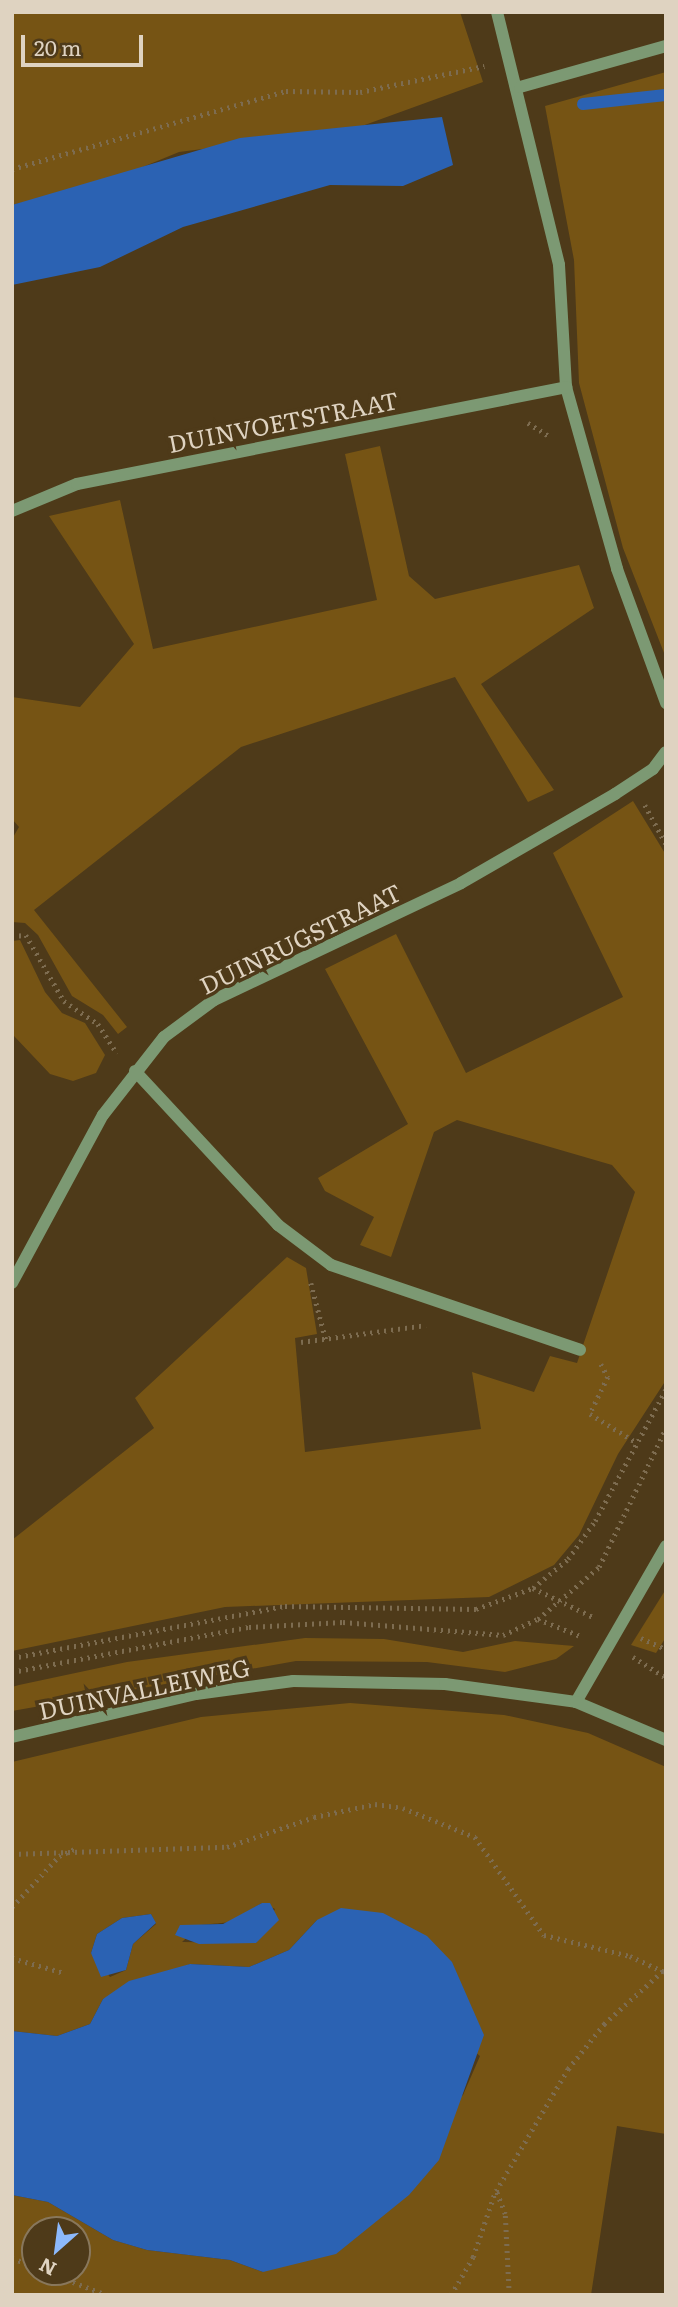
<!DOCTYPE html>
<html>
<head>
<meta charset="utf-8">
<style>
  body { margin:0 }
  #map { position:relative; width:678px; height:2307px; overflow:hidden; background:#4e3a19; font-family:Literata,serif }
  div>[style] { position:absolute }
  .green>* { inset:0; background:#765414 }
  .water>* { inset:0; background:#2b62b3 }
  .stream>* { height:12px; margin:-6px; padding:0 6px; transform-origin:6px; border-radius:6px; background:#2b62b3 }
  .path>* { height:4.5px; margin-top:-2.25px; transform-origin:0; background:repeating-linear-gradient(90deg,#7d6c50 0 2px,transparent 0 7px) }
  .minor>* { height:12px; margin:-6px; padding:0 6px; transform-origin:6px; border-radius:6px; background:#7c9973 }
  span { translate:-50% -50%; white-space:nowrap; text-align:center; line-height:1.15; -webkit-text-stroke:7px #4e3a19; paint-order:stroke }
  .street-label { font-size:24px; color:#dfd3c1 }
  .frame { position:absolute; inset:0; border:14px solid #dfd3c1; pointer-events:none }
  .north { position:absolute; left:21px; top:2216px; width:70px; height:70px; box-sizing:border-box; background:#4e3a19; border:2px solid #88775c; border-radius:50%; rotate:208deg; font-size:19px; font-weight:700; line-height:28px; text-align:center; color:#dfd3c1 }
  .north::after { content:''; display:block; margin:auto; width:24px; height:32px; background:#8cb9fc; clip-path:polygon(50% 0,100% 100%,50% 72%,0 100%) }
  .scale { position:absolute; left:21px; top:35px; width:122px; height:32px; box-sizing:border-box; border:4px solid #dfd3c1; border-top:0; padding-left:9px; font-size:21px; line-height:24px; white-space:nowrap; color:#dfd3c1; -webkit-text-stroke:5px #4e3a19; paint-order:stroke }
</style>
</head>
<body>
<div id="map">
  <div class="green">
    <div style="clip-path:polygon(12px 12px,460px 12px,483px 82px,351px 130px,179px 152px,104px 183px,12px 205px)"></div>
    <div style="clip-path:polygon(666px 72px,666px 658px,623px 548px,579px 383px,574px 260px,545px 106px)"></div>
    <div style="clip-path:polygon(380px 446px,409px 576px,435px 599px,579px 565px,594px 608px,481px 684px,554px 790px,528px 802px,455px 677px,241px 747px,34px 910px,127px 1027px,118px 1034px,103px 1015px,72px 996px,38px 935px,25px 923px,12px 922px,12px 839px,19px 827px,12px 819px,12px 697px,80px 707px,134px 644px,49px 516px,120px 500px,153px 649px,377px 600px,345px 454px)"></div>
    <div style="clip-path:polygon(633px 801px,666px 855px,666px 1380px,618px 1454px,579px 1535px,554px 1565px,489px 1597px,225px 1607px,12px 1651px,12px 1540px,154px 1428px,135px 1398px,287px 1257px,306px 1268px,317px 1334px,295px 1338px,305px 1452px,481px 1429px,472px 1372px,534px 1392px,550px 1356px,577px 1363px,635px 1192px,612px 1165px,457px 1120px,434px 1132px,391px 1257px,360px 1245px,374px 1217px,325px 1191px,318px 1178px,408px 1124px,325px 969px,396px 934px,466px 1073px,623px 997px,553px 853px)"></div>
    <div style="clip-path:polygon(20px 940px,45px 992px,62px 1013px,85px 1023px,105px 1055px,96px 1073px,73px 1081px,50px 1074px,14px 1036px,12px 941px)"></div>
    <div style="clip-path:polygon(666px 1589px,666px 1637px,656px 1653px,631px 1645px)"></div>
    <div style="clip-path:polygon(305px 1638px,384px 1639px,463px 1652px,515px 1641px,574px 1646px,556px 1659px,505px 1672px,427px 1662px,296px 1661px,12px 1711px,12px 1687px,19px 1685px,127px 1662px)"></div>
    <div style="clip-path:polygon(evenodd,350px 1703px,504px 1715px,588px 1733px,666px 1767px,666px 2134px,617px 2126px,591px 2295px,12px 2295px,12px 2195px,48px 2202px,113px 2240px,147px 2250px,230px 2260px,263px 2272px,463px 2095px,480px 2056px,317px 1920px,289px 1950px,249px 1967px,190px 1964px,103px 1999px,90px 2024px,57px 2036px,12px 2031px,12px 1762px,201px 1717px,350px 1703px,262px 1903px,275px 1909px,256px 1943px,182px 1942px,200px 1925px,232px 1922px,262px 1903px,350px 1703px,151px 1914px,156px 1924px,133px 1944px,126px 1970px,110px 1977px,91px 1953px,97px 1934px,122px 1918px,151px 1914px,350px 1703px,35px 2230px,77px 2230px,77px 2272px,35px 2272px,35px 2230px)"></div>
  </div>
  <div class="water">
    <div style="clip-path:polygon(442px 117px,453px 165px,403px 186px,330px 185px,183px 227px,100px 267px,12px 285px,12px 205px,240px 138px)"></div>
    <div style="clip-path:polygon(262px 1903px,270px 1903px,279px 1920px,256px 1943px,199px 1944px,175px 1935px,180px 1925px,223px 1924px)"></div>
    <div style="clip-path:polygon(341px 1908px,383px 1913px,427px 1936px,452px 1962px,484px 2035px,439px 2160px,409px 2195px,336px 2254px,263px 2272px,230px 2260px,147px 2250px,113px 2240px,48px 2202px,12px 2195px,12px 2031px,57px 2036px,90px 2024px,103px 1999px,129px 1981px,190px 1964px,249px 1967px,289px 1950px,317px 1920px)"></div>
    <div style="clip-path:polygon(151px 1914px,156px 1923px,133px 1944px,126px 1970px,101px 1977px,91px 1953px,97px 1934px,122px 1918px)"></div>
  </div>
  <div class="stream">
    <div style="left:583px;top:104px;width:83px;rotate:-6.2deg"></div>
  </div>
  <div class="path">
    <div style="left:12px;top:169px;width:285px;rotate:-15.9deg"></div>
    <div style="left:286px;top:91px;width:74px;rotate:0.8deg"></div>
    <div style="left:360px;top:92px;width:127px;rotate:-11.8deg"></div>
    <div style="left:528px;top:423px;width:26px;rotate:32deg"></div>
    <div style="left:645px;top:805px;width:44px;rotate:61.7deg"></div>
    <div style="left:12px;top:936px;width:14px;rotate:-4deg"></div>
    <div style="left:26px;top:935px;width:76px;rotate:60.1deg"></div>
    <div style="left:64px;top:1001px;width:41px;rotate:34.1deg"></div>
    <div style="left:98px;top:1024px;width:35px;rotate:57deg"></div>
    <div style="left:311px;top:1283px;width:59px;rotate:75.3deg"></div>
    <div style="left:301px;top:1342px;width:126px;rotate:-7.7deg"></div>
    <div style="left:601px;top:1364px;width:15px;rotate:62deg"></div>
    <div style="left:608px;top:1377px;width:41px;rotate:115.9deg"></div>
    <div style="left:590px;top:1414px;width:52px;rotate:31.5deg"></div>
    <div style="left:533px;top:1588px;width:69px;rotate:25.8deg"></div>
    <div style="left:538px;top:1619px;width:48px;rotate:21.8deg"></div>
    <div style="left:641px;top:1638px;width:27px;rotate:24deg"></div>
    <div style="left:633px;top:1657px;width:39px;rotate:32deg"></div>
    <div style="left:12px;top:1658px;width:278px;rotate:-10.8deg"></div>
    <div style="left:285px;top:1606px;width:191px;rotate:0.9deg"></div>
    <div style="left:476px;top:1609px;width:61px;rotate:-20.2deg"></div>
    <div style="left:533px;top:1588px;width:45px;rotate:-39.6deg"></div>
    <div style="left:568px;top:1559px;width:47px;rotate:-54.6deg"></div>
    <div style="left:595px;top:1521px;width:150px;rotate:-61.7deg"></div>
    <div style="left:12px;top:1672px;width:241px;rotate:-10.8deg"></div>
    <div style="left:249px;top:1627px;width:94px;rotate:-3deg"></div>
    <div style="left:343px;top:1622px;width:161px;rotate:4.6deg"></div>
    <div style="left:503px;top:1635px;width:38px;rotate:-25deg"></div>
    <div style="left:538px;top:1619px;width:80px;rotate:-40.4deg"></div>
    <div style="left:599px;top:1567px;width:154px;rotate:-64.3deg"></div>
    <div style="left:12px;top:1854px;width:215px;rotate:-1.9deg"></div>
    <div style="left:227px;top:1847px;width:92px;rotate:-19deg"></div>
    <div style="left:314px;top:1817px;width:62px;rotate:-12deg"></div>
    <div style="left:375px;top:1804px;width:28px;rotate:8deg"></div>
    <div style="left:403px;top:1808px;width:78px;rotate:21.9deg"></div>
    <div style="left:475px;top:1837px;width:120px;rotate:54.9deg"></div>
    <div style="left:544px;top:1935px;width:89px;rotate:13.7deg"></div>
    <div style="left:630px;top:1956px;width:40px;rotate:25deg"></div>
    <div style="left:12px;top:1907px;width:69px;rotate:-47.3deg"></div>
    <div style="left:59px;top:1856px;width:17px;rotate:-24deg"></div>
    <div style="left:12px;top:1958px;width:54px;rotate:16.1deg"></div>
    <div style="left:12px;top:2258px;width:25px;rotate:21deg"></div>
    <div style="left:47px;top:2272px;width:64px;rotate:21deg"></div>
    <div style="left:451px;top:2295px;width:44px;rotate:-59.9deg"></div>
    <div style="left:473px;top:2257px;width:69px;rotate:-71.3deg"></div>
    <div style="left:509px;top:2295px;width:81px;rotate:-92.8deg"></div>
    <div style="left:505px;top:2214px;width:25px;rotate:-111deg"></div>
    <div style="left:496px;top:2191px;width:142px;rotate:-59.5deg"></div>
    <div style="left:568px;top:2069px;width:58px;rotate:-51.3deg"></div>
    <div style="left:604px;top:2024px;width:84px;rotate:-42.1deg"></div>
  </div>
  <div class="minor">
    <div style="left:497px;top:12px;width:260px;rotate:76.2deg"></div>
    <div style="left:559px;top:265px;width:122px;rotate:86.7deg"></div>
    <div style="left:566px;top:387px;width:189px;rotate:74.3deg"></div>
    <div style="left:617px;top:569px;width:143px;rotate:69.9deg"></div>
    <div style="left:520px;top:87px;width:152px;rotate:-15.7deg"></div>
    <div style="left:12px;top:511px;width:70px;rotate:-22.6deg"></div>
    <div style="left:77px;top:484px;width:499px;rotate:-11.2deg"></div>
    <div style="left:135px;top:1071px;width:210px;rotate:47.1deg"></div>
    <div style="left:278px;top:1225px;width:66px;rotate:37deg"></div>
    <div style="left:331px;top:1265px;width:263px;rotate:18.8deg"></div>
    <div style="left:12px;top:1283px;width:191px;rotate:-61.6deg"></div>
    <div style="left:103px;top:1115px;width:99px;rotate:-52deg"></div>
    <div style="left:164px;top:1037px;width:62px;rotate:-36.5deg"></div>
    <div style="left:214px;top:1000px;width:273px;rotate:-25.3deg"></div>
    <div style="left:461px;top:883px;width:178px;rotate:-30deg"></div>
    <div style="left:615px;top:794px;width:45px;rotate:-33.3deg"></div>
    <div style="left:653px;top:769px;width:21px;rotate:-53deg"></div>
    <div style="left:576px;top:1702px;width:180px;rotate:-60deg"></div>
    <div style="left:12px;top:1737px;width:189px;rotate:-13.2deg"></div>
    <div style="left:196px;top:1694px;width:98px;rotate:-7.6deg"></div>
    <div style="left:293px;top:1681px;width:152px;rotate:1.1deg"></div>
    <div style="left:445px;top:1684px;width:132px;rotate:7.8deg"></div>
    <div style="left:576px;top:1702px;width:98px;rotate:22.9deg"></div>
  </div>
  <div class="street-label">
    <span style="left:283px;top:421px;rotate:-11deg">DUINVOETSTRAAT</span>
    <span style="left:300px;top:938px;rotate:-26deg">DUINRUGSTRAAT</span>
    <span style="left:144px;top:1688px;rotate:-12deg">DUINVALLEIWEG</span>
  </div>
  <div class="frame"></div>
  <div class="north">N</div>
  <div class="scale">20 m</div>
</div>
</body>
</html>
